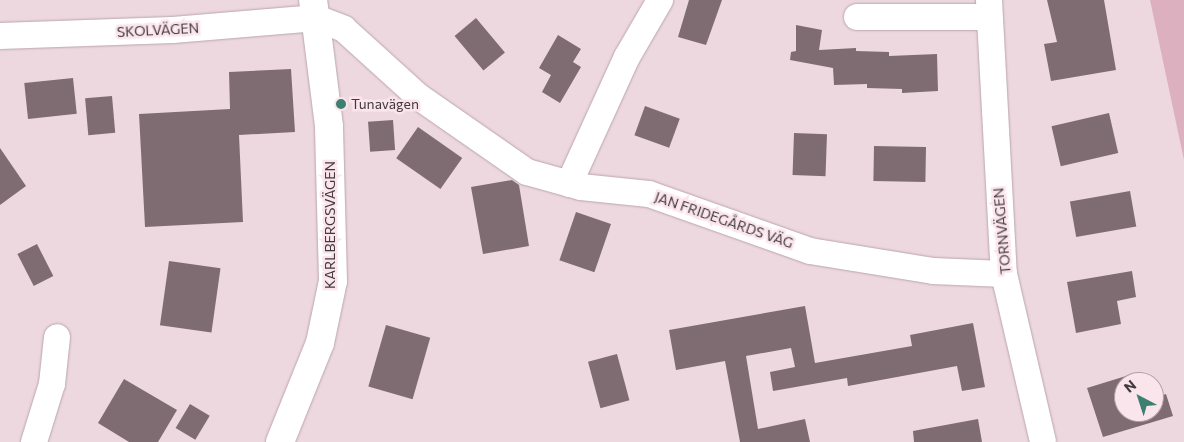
<!DOCTYPE html>
<html>
<head>
<meta charset="utf-8">
<style>
  body { margin:0 }
  #map { position:relative; width:1184px; height:442px; overflow:hidden; background:#eed8df; font-family:Commissioner,sans-serif }
  div>[style] { position:absolute }
  .green>* { inset:0; background:#dcb0be }
  .building>* { inset:0; background:#7f6c72; transform-origin:0 0 }
  .roads { filter:drop-shadow(0 0 1px #baa6ac) drop-shadow(0 0 1px #baa6ac) }
  .minor>* { height:26px; margin:-13px; padding:0 13px; transform-origin:13px; border-radius:13px; background:#fff }
  .tertiary>* { height:28px; margin:-14px; padding:0 14px; transform-origin:14px; border-radius:14px; background:#fff }
  .dots>* { width:14px; height:14px; translate:-50% -50%; box-sizing:border-box; border:2px solid #fbe5ec; border-radius:50% }
  span { translate:-50% -50%; white-space:nowrap; text-align:center; line-height:1.15; -webkit-text-stroke:5px #fbe5ec; paint-order:stroke }
  .street-label { font-size:14px; color:#423a3c }
  .poi-label { font-size:14px; color:#423a3c }
  .left { translate:0 -50%; text-align:left }
  .north { position:absolute; left:1114px; top:372px; width:50px; height:50px; box-sizing:border-box; background:#fbe5ec; border:1px solid #b1a1a6; border-radius:50%; rotate:320deg; font-size:14px; font-weight:700; line-height:20px; text-align:center; color:#423a3c }
  .north::after { content:''; display:block; margin:auto; width:18px; height:22px; background:#3d7f70; clip-path:polygon(50% 0,100% 100%,50% 72%,0 100%) }
</style>
</head>
<body>
<div id="map">
  <div class="green">
    <div style="clip-path:polygon(1150px 0,1184px 0,1184px 160px)"></div>
  </div>
  <div class="building">
    <div style="clip-path:polygon(689px 0,722px 0,706px 45px,678px 37px)"></div>
    <div style="clip-path:polygon(1047px 0,1104px 0,1116px 70px,1051px 81px,1044px 44px,1057px 42px)"></div>
    <div style="left:476px;top:18px;width:45px;height:28px;rotate:50deg"></div>
    <div style="clip-path:polygon(796px 25px,822px 30px,819px 50px,856px 48px,856px 51px,889px 52px,889px 56px,937px 54px,938px 91px,902px 93px,902px 89px,867px 88px,867px 84px,834px 85px,833px 68px,790px 60px,791px 52px,796px 51px)"></div>
    <div style="clip-path:polygon(558px 35px,581px 49px,573px 62px,581px 67px,560px 103px,542px 92px,551px 75px,539px 68px)"></div>
    <div style="clip-path:polygon(291px 69px,295px 132px,239px 135px,243px 222px,145px 227px,139px 114px,230px 109px,229px 72px)"></div>
    <div style="left:73px;top:78px;width:36px;height:49px;rotate:84deg"></div>
    <div style="left:112px;top:96px;width:37px;height:27px;rotate:85deg"></div>
    <div style="left:645px;top:106px;width:37px;height:31px;rotate:20deg"></div>
    <div style="left:1109px;top:113px;width:41px;height:59px;rotate:77deg"></div>
    <div style="left:393px;top:120px;width:30px;height:25px;rotate:86deg"></div>
    <div style="left:418px;top:127px;width:54px;height:38px;rotate:35deg"></div>
    <div style="left:794px;top:133px;width:33px;height:42px;rotate:2deg"></div>
    <div style="left:874px;top:146px;width:52px;height:35px;rotate:1deg"></div>
    <div style="clip-path:polygon(0 148px,26px 186px,0 205px)"></div>
    <div style="clip-path:polygon(512px 180px,519px 185px,529px 246px,483px 254px,471px 187px)"></div>
    <div style="left:1130px;top:191px;width:36px;height:61px;rotate:80deg"></div>
    <div style="left:576px;top:212px;width:37px;height:51px;rotate:19deg"></div>
    <div style="left:37px;top:244px;width:36px;height:22px;rotate:63deg"></div>
    <div style="left:169px;top:261px;width:52px;height:65px;rotate:8deg"></div>
    <div style="clip-path:polygon(1132px 271px,1136px 297px,1117px 301px,1121px 324px,1076px 333px,1067px 282px)"></div>
    <div style="clip-path:polygon(805px 306px,815px 363px,912px 346px,910px 335px,973px 323px,985px 387px,962px 391px,957px 366px,848px 386px,847px 378px,773px 391px,770px 372px,795px 367px,791px 348px,746px 356px,758px 429px,805px 419px,810px 442px,740px 442px,725px 361px,676px 370px,669px 330px)"></div>
    <div style="left:386px;top:325px;width:46px;height:64px;rotate:16deg"></div>
    <div style="left:617px;top:354px;width:48px;height:30px;rotate:75deg"></div>
    <div style="clip-path:polygon(1139px 372px,1141px 382px,1124px 382px,1124px 412px,1154px 412px,1154px 398px,1166px 394px,1173px 416px,1103px 437px,1087px 388px)"></div>
    <div style="clip-path:polygon(124px 379px,177px 410px,158px 442px,129px 442px,98px 423px)"></div>
    <div style="left:190px;top:404px;width:23px;height:28px;rotate:31deg"></div>
    <div style="clip-path:polygon(978px 419px,982px 442px,914px 442px,913px 431px)"></div>
  </div>
  <div class="roads">
    <div class="minor">
      <div style="left:989px;top:0;width:274px;rotate:86.9deg"></div>
      <div style="left:1004px;top:274px;width:172px;rotate:76.9deg"></div>
      <div style="left:857px;top:17px;width:132px"></div>
      <div style="left:0;top:36px;width:173px;rotate:-2deg"></div>
      <div style="left:173px;top:30px;width:144px;rotate:-4.8deg"></div>
      <div style="left:316px;top:18px;width:30px;rotate:21deg"></div>
      <div style="left:344px;top:29px;width:101px;rotate:42.2deg"></div>
      <div style="left:419px;top:97px;width:131px;rotate:34.8deg"></div>
      <div style="left:527px;top:172px;width:56px;rotate:15.5deg"></div>
      <div style="left:581px;top:187px;width:68px;rotate:5.9deg"></div>
      <div style="left:649px;top:194px;width:171px;rotate:19.5deg"></div>
      <div style="left:810px;top:251px;width:125px;rotate:9.2deg"></div>
      <div style="left:933px;top:271px;width:71px;rotate:2.4deg"></div>
      <div style="left:569px;top:184px;width:140px;rotate:-65.5deg"></div>
      <div style="left:627px;top:57px;width:66px;rotate:-59.9deg"></div>
      <div style="left:34px;top:442px;width:61px;rotate:-72.8deg"></div>
      <div style="left:52px;top:384px;width:47px;rotate:-83.9deg"></div>
    </div>
    <div class="tertiary">
      <div style="left:280px;top:442px;width:107px;rotate:-68deg"></div>
      <div style="left:320px;top:343px;width:63px;rotate:-78.2deg"></div>
      <div style="left:333px;top:281px;width:155px;rotate:-91.5deg"></div>
      <div style="left:329px;top:126px;width:127px;rotate:-97.2deg"></div>
    </div>
  </div>
  <div class="dots">
    <div style="left:341px;top:104px;background:#3d7f70"></div>
  </div>
  <div class="street-label">
    <span style="left:158px;top:30px;rotate:-3deg">SKOLVÄGEN</span>
    <span style="left:724px;top:220px;rotate:19deg">JAN FRIDEGÅRDS VÄG</span>
    <span style="left:330px;top:225px;rotate:-90deg">KARLBERGSVÄGEN</span>
    <span style="left:1002px;top:231px;rotate:-95deg">TORNVÄGEN</span>
  </div>
  <div class="poi-label">
    <span class="left" style="left:351px;top:104px">Tunavägen</span>
  </div>
  <div class="north">N</div>
</div>
</body>
</html>
